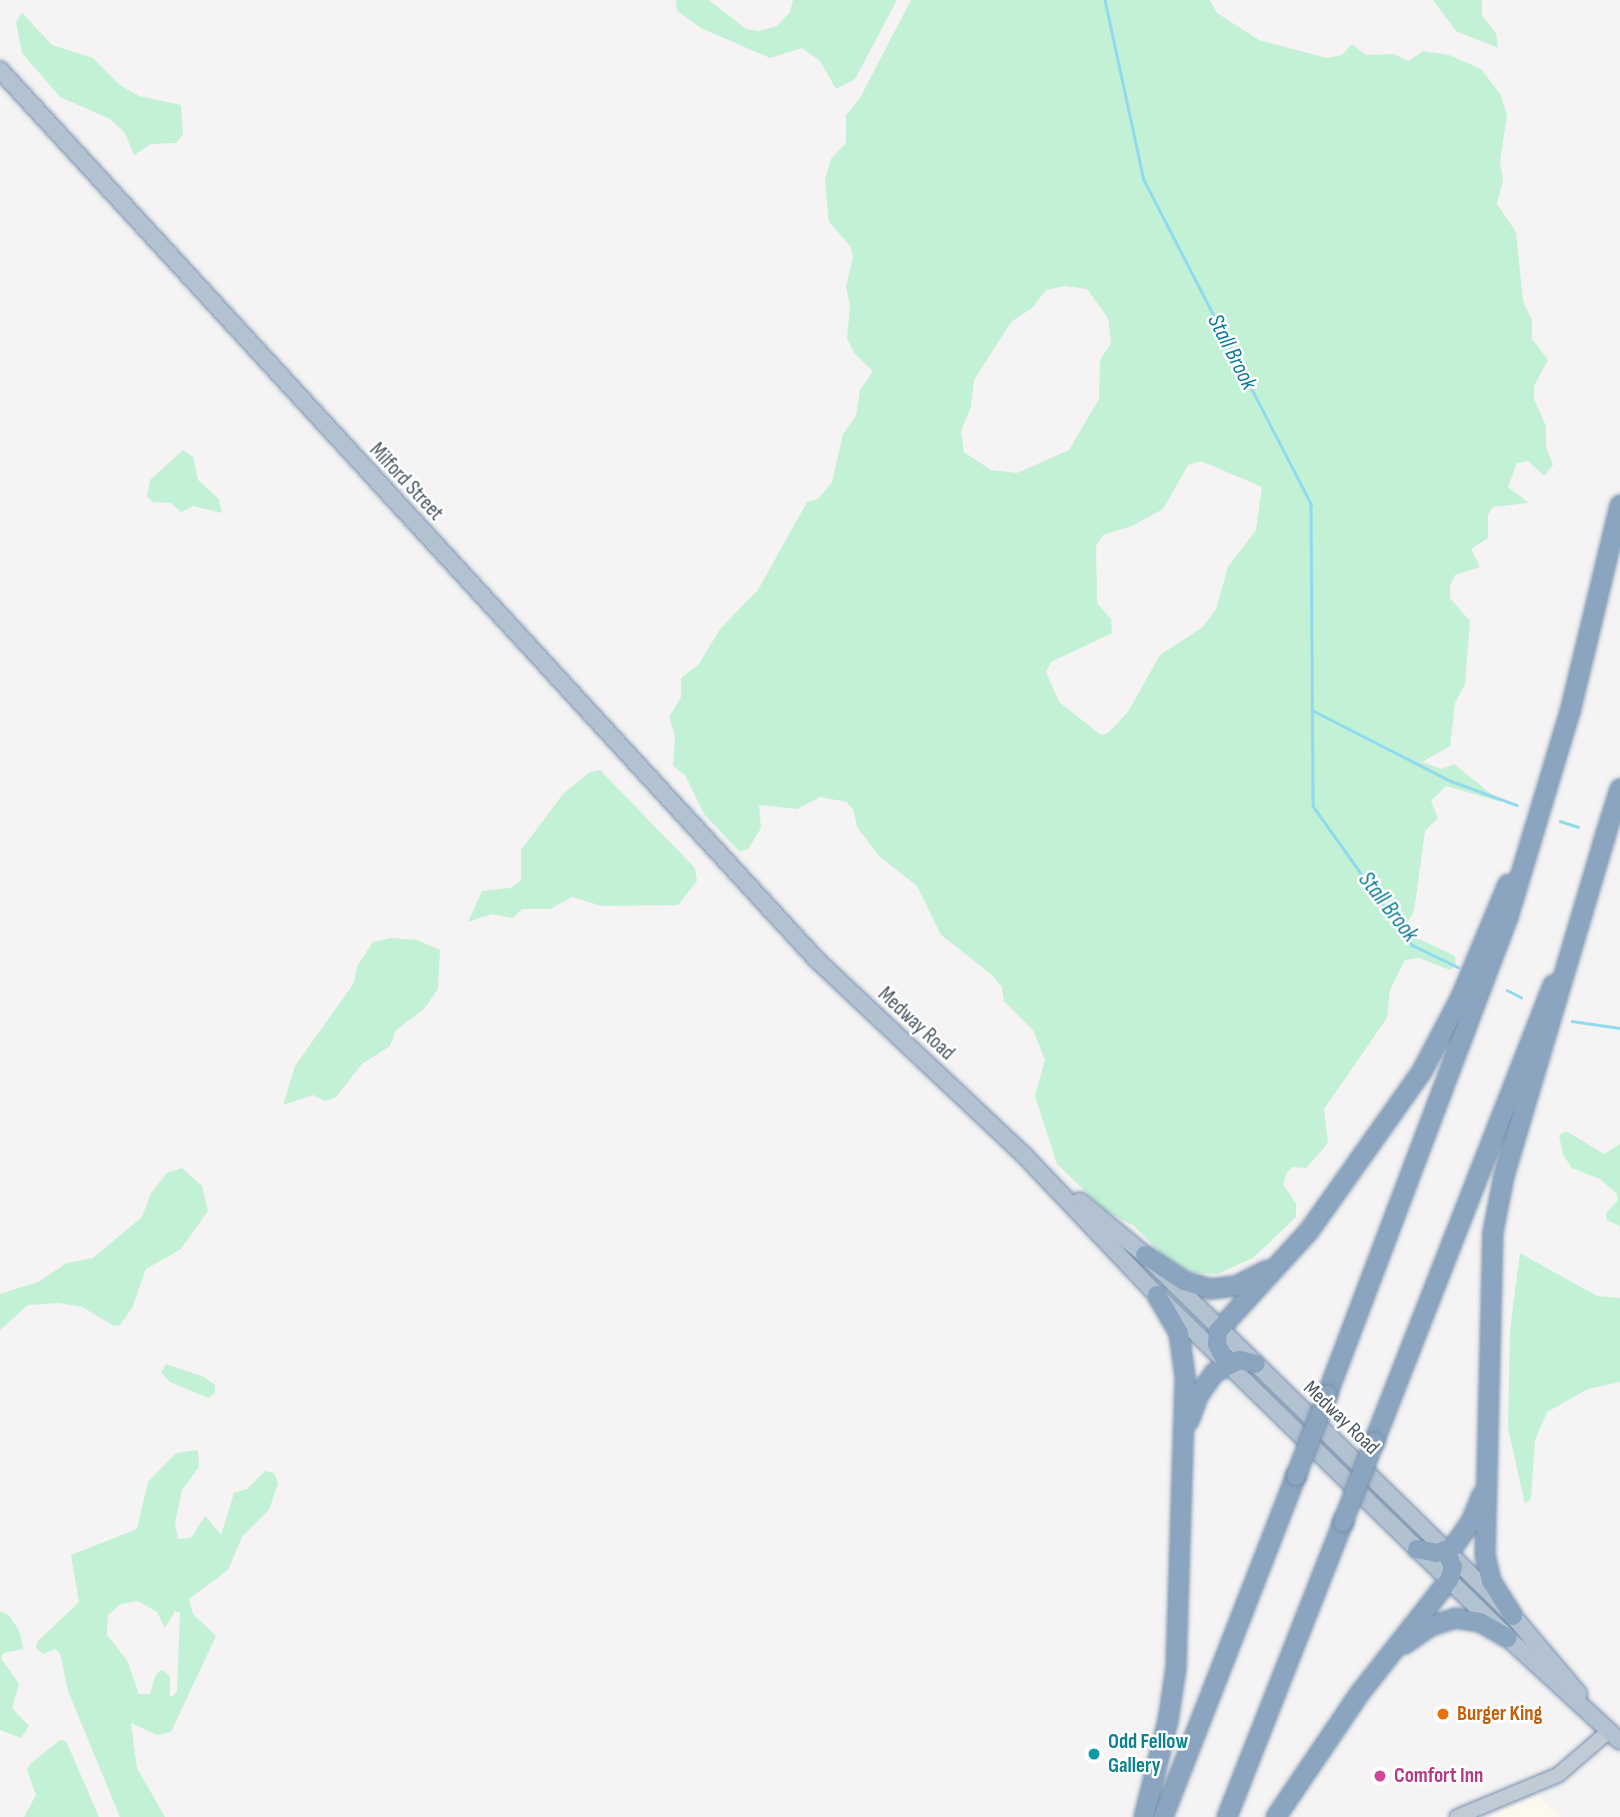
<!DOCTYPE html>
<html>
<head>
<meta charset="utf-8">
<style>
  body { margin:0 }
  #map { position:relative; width:1620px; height:1817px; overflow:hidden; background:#f5f3f3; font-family:"Sofia Sans Condensed",sans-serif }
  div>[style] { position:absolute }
  .commercial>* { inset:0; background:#fdf9ef }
  .green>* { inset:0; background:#c3f1d5 }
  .stream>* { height:2.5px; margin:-1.25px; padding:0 1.25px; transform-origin:1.25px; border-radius:1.25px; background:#90daee }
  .roads { filter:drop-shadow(0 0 2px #7690ad) drop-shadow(0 0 2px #7690ad) }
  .secondary>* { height:14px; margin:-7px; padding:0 7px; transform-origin:7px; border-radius:7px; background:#c1cbd6 }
  .primary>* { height:16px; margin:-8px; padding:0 8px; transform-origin:8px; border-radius:8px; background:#b3c2d1 }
  .highway>* { height:18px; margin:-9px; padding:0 9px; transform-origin:9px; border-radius:9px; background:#8ba5c1 }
  .bridges { filter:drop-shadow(0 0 2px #7690ad) drop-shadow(0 0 2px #7690ad) }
  .highway-bridge>* { height:18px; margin:-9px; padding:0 9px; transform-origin:9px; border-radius:9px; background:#8ba5c1 }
  .dots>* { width:19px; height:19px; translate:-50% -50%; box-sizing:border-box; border:4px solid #fff; border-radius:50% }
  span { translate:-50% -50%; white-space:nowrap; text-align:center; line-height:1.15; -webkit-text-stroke:5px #fff; paint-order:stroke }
  .street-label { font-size:21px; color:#4a5661 }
  .food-label { font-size:21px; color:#c56008; font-weight:700 }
  .left { translate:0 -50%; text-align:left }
  .culture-label { font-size:21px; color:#0d838f; font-weight:700 }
  .hotel-label { font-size:21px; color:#b23c85; font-weight:700 }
  .water-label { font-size:23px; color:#0c7c9b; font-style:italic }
</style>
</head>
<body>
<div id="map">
  <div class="commercial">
    <div style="clip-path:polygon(1537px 1795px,1560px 1817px,1489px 1817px)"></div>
  </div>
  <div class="green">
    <div style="clip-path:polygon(676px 0,709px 0,746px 29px,759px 31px,777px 26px,790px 12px,793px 0,897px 0,855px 79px,836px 89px,820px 61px,802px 48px,770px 58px,701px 28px,677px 11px)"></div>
    <div style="clip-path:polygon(evenodd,911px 0,1210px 0,1217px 13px,1259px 40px,1327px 58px,1342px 55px,1352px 44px,1366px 55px,1393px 54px,1409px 61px,1423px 51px,1449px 55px,1481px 69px,1500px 94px,1507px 115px,1500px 162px,1503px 180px,1497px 204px,1516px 232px,1523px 301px,1532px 320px,1532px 339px,1548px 360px,1534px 386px,1534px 399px,1546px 426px,1546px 447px,1553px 465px,1544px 476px,1528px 461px,1517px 463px,1508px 487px,1529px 503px,1493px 507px,1488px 515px,1488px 538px,1471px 549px,1480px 567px,1455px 575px,1450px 586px,1450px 598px,1470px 621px,1465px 684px,1455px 703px,1450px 746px,1422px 762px,1442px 769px,1454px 764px,1501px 802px,1446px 786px,1431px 801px,1438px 818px,1425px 831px,1414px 911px,1406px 925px,1413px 936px,1455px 956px,1456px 966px,1450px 970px,1419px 958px,1405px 960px,1390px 990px,1387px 1018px,1324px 1109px,1328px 1143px,1306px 1168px,1292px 1167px,1287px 1173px,1283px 1184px,1296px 1204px,1296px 1217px,1253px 1258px,1217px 1274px,1189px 1272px,1166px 1258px,1134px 1226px,1106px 1211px,1057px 1164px,1035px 1096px,1045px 1060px,1033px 1030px,1004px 1001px,1002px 987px,991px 974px,941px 935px,917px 886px,879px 856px,857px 827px,854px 811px,847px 802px,820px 797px,797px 809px,759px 805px,761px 828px,749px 848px,740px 852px,704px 814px,685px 775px,673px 766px,675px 736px,669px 717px,681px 697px,681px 678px,699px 664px,720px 629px,758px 590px,807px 502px,818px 499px,832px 482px,843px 434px,856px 416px,860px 390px,873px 371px,854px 353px,847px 338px,850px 307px,846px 287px,853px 257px,850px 246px,829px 222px,825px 180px,831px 159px,846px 143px,846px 115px,860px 98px,911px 0,1065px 286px,1087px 289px,1108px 318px,1111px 343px,1100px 360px,1099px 399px,1069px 450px,1017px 473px,991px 470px,964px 452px,961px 431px,971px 407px,974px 380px,1011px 322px,1032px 308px,1046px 290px,1065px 286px,911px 0,1201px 461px,1262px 487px,1256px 530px,1228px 567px,1216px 609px,1203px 627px,1160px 655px,1128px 712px,1108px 733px,1101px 735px,1059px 702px,1046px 672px,1051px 662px,1112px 633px,1111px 619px,1097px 603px,1096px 546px,1103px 535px,1132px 526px,1163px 509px,1188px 465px,1201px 461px)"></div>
    <div style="clip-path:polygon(1433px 0,1482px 0,1482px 16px,1496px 33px,1498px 48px,1456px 31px)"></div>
    <div style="clip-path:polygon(22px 13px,52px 45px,93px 58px,121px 86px,139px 96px,181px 105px,183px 134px,176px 143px,151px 144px,134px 155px,125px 133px,110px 119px,60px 97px,22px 53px,16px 22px)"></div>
    <div style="clip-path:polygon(183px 450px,193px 457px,198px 480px,219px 499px,222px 513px,193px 506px,181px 512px,171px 503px,153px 502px,147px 496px,150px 480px)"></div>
    <div style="clip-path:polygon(600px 770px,695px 868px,697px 881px,678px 905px,602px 906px,572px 897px,550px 909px,522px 909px,513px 918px,491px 914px,468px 922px,482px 891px,511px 888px,521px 880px,521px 850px,563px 794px,590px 772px)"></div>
    <div style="clip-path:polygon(391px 938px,417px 940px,440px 950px,438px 989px,424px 1009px,396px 1030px,390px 1046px,362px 1064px,336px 1097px,325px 1101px,313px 1095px,283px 1105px,295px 1066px,354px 983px,357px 966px,373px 942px)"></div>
    <div style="clip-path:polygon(1566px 1131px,1604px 1154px,1620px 1144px,1620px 1226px,1607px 1220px,1606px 1213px,1618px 1200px,1617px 1194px,1600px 1179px,1572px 1168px,1563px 1155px,1559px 1135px)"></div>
    <div style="clip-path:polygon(182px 1168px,202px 1186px,208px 1211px,181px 1249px,146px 1269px,132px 1308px,120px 1325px,114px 1326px,82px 1307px,59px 1303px,28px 1305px,0 1330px,0 1294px,38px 1282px,67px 1263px,93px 1258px,142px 1217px,151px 1193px,167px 1173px)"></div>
    <div style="clip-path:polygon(1520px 1253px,1597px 1296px,1620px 1298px,1620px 1382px,1588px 1389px,1547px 1412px,1535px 1440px,1531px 1498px,1525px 1504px,1508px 1428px,1510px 1330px)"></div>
    <div style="clip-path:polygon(166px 1364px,204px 1377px,215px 1385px,215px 1393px,208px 1398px,170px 1382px,161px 1372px)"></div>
    <div style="clip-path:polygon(evenodd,198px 1450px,199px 1467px,182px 1490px,175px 1523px,178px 1539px,191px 1538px,205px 1516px,221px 1535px,234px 1493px,247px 1489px,265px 1471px,274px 1473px,278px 1483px,269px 1510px,242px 1537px,228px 1570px,189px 1599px,193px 1614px,216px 1636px,171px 1732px,157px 1735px,131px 1723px,137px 1768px,165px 1817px,120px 1817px,68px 1691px,60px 1653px,55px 1649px,43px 1654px,36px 1648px,37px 1642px,79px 1602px,71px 1555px,137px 1529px,148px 1482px,176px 1453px,198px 1450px,138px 1601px,157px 1612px,165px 1628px,175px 1611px,180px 1613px,177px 1691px,173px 1696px,170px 1696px,170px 1676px,162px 1670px,156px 1674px,150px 1694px,139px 1694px,127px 1660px,107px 1635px,108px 1615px,121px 1604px,138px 1601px)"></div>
    <div style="clip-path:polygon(0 1611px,10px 1616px,20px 1633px,23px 1649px,4px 1653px,1px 1658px,19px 1684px,12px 1708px,29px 1726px,21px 1738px,0 1730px)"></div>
    <div style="clip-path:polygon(60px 1740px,66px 1741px,99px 1817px,24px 1817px,36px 1795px,27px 1770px,30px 1764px)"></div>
  </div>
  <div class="stream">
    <div style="left:1105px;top:0;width:184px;rotate:77.8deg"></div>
    <div style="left:1144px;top:180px;width:365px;rotate:62.7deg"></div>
    <div style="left:1311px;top:504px;width:302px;rotate:89.6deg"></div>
    <div style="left:1313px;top:806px;width:171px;rotate:54.5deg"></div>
    <div style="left:1412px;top:945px;width:51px;rotate:25.6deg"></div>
    <div style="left:1314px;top:711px;width:154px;rotate:27.1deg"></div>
    <div style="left:1451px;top:781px;width:70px;rotate:20deg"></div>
    <div style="left:1560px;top:821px;width:19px;rotate:18deg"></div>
    <div style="left:1507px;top:990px;width:16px;rotate:27deg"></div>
    <div style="left:1572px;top:1021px;width:49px;rotate:8.3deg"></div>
  </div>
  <div class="roads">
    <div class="secondary">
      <div style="left:1457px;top:1817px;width:109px;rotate:-22.6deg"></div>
      <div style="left:1558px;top:1775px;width:67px;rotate:-40.8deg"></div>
    </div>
    <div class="primary">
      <div style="left:0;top:70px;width:1208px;rotate:47.45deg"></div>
      <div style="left:817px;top:960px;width:284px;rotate:43.3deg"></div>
      <div style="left:1024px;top:1155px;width:193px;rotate:46.5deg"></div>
      <div style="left:1157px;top:1295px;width:491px;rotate:44.3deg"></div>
      <div style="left:1508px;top:1638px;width:152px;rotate:42.6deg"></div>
      <div style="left:1080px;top:1201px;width:85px;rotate:39.7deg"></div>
      <div style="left:1145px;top:1255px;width:516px;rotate:44.45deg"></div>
      <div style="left:1513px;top:1616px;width:102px;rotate:49.8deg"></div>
    </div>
    <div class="highway">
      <div style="left:1603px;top:843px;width:57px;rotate:-72.5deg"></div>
      <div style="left:1145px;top:1255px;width:47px;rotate:33.7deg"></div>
      <div style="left:1184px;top:1281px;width:28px;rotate:17deg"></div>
      <div style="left:1211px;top:1289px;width:25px;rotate:-7deg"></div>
      <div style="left:1236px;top:1286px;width:34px;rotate:-27deg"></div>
      <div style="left:1227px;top:1364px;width:22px;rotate:-117deg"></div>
      <div style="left:1217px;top:1344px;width:13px;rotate:-86deg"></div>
      <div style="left:1218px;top:1331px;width:135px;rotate:-47.7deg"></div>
      <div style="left:1309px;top:1231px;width:194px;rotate:-54.7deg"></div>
      <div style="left:1421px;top:1073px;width:86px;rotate:-62.2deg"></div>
      <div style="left:1461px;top:997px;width:122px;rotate:-67.4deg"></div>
      <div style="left:1327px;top:1395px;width:511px;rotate:-69.26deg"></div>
      <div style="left:1508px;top:917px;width:214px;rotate:-73.2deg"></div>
      <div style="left:1570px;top:712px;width:213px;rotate:-76.4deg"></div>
      <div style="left:1189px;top:1421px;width:27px;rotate:-70deg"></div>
      <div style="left:1198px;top:1396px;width:28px;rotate:-55deg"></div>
      <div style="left:1214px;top:1373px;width:29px;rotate:-27deg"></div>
      <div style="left:1240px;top:1360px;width:16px;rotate:14deg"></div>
      <div style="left:1374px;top:1442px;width:491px;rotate:-68.6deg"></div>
      <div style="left:1417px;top:1549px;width:20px;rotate:11deg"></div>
      <div style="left:1437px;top:1553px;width:18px;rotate:-22deg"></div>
      <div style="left:1454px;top:1546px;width:29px;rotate:-55deg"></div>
      <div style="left:1471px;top:1522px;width:29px;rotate:-68deg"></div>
      <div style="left:1513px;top:1616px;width:41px;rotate:-122.2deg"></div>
      <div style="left:1491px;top:1581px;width:27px;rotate:-103deg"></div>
      <div style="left:1485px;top:1555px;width:323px;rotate:-88.6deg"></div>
      <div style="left:1493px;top:1232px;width:57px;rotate:-78.9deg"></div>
      <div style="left:1504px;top:1176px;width:358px;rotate:-73.4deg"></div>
      <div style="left:1405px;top:1644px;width:32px;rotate:-35deg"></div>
      <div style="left:1431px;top:1626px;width:25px;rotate:-18deg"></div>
      <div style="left:1455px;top:1618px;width:25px;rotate:9deg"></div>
      <div style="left:1480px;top:1622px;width:32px;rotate:30deg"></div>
      <div style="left:1144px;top:1817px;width:99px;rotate:-76deg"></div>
      <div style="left:1168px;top:1721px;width:54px;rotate:-81.4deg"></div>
      <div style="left:1176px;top:1668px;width:292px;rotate:-88.2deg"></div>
      <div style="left:1185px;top:1376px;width:43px;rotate:-97.9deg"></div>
      <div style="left:1179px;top:1333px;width:44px;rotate:-120.1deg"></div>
      <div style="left:1163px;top:1817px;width:366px;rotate:-68.7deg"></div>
      <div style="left:1227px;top:1817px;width:317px;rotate:-68.5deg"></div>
      <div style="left:1276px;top:1817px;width:150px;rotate:-55.9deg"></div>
      <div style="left:1360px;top:1693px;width:144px;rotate:-51.8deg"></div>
      <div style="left:1449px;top:1580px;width:14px;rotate:-73deg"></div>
      <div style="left:1453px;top:1567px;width:17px;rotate:-114deg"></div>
    </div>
  </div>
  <div class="bridges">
    <div class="highway-bridge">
      <div style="left:1296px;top:1476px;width:87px;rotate:-69.1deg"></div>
      <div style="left:1343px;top:1522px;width:86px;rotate:-68.8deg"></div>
    </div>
  </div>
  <div class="dots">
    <div style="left:1443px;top:1714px;background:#e8710a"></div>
    <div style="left:1094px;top:1754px;background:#0f9aa8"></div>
    <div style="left:1380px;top:1776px;background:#d1479c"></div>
  </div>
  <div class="street-label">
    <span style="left:406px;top:482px;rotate:47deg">Milford Street</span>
    <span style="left:916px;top:1024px;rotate:43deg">Medway Road</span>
    <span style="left:1341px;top:1418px;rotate:44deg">Medway Road</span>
  </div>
  <div class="food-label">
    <span class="left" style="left:1457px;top:1714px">Burger King</span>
  </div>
  <div class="culture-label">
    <span class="left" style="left:1108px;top:1754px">Odd Fellow<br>Gallery</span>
  </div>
  <div class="hotel-label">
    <span class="left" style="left:1394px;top:1776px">Comfort Inn</span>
  </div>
  <div class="water-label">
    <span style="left:1232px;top:352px;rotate:63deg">Stall Brook</span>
    <span style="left:1388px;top:907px;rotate:52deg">Stall Brook</span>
  </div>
</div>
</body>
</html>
